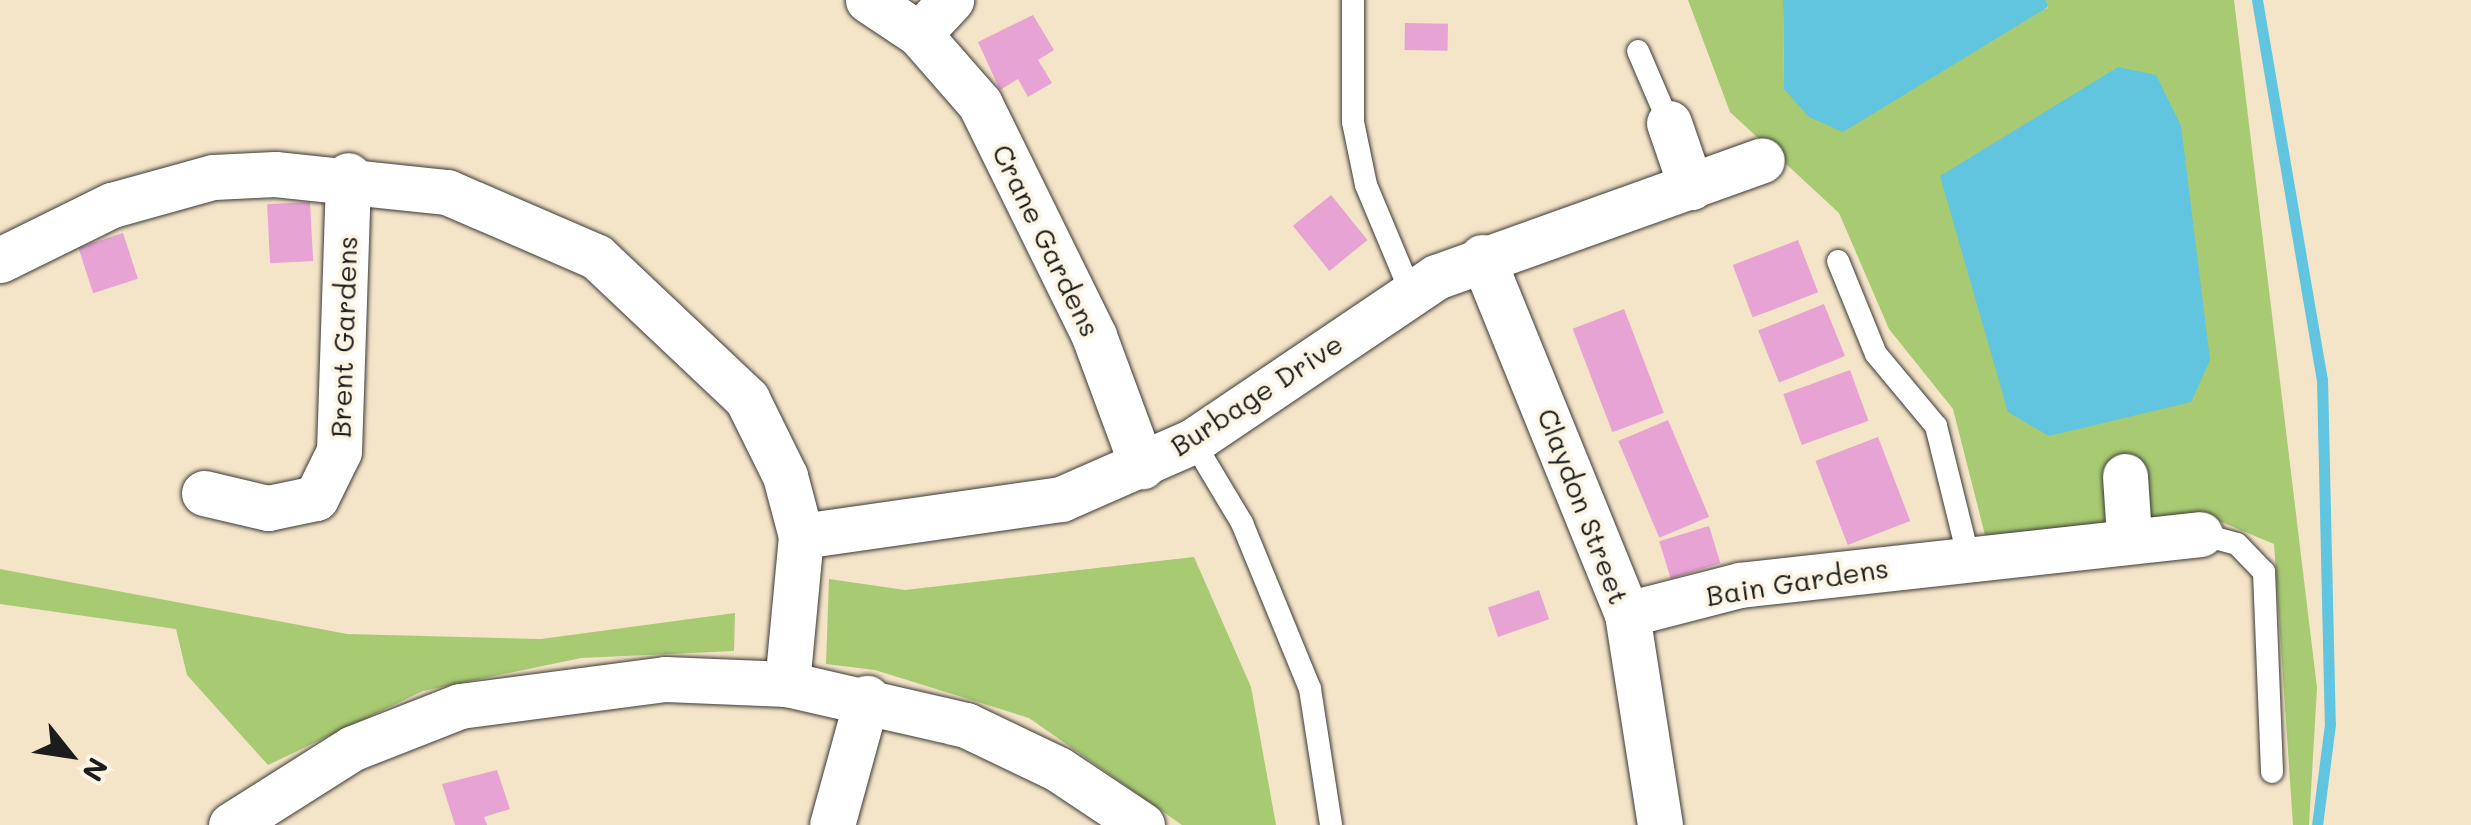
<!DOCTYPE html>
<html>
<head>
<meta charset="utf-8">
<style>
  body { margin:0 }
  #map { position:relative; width:2471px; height:825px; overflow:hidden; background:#f4e4c8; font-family:Mali,sans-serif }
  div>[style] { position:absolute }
  .green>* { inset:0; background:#a7ca73 }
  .water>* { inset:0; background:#61c5df }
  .stream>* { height:11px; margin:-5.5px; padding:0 5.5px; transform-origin:5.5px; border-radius:5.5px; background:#61c5df }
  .building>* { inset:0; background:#e7a3d4; transform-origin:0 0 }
  .roads { filter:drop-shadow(0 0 2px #3c3a36) drop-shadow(0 0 2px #3c3a36) }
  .service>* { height:22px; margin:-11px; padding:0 11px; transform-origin:11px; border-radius:11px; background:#fff }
  .minor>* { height:45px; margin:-22.5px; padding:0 22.5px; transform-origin:22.5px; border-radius:22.5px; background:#fff }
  span { translate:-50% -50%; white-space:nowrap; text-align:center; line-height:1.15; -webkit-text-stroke:8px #fcf5e5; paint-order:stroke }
  .street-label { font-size:28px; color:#1c1c1c }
  .north { position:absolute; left:20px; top:705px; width:100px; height:100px; -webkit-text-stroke:8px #fcf5e5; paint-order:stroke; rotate:120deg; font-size:28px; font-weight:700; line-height:40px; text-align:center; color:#1c1c1c }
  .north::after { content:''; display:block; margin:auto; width:35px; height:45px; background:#1c1c1c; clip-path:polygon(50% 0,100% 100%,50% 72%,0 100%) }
</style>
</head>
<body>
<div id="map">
  <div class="green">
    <div style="clip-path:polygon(1688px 0,1783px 0,1784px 89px,2048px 8px,2046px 0,2234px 0,2317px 688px,2309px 825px,2293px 825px,2274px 544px,2212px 518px,1985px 535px,1953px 409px,1889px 329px,1839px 213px,1730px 112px)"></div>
    <div style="clip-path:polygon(1194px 557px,1251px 687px,1276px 825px,1182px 825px,1029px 718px,875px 670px,826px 664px,829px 579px,905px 590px)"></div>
    <div style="clip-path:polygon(0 569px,347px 634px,541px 639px,735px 613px,734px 651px,581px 658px,423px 691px,268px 765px,187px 675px,176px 629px,0 604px)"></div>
  </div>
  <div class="water">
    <div style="clip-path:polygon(1783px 0,2046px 0,2048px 7px,1843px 132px,1809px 117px,1784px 89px)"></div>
    <div style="clip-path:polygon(2118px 67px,2156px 75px,2181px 126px,2210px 360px,2191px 402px,2049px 436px,2008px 412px,1940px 176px)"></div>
  </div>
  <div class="stream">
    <div style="left:2257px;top:0;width:385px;rotate:80.3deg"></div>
    <div style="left:2322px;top:379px;width:345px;rotate:88.7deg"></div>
    <div style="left:2330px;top:724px;width:102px;rotate:97.3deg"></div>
  </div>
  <div class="building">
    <div style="clip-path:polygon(1033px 15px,1054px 50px,1038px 60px,1052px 83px,1028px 97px,1018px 79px,1000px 90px,978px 42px)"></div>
    <div style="left:1405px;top:23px;width:43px;height:27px;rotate:1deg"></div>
    <div style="left:1331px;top:195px;width:58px;height:49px;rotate:51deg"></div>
    <div style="left:310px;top:202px;width:59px;height:43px;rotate:87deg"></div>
    <div style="left:123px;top:233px;width:48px;height:47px;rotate:72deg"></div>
    <div style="left:1798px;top:240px;width:56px;height:70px;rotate:69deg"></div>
    <div style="left:1824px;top:304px;width:56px;height:71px;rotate:68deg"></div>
    <div style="left:1624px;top:309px;width:111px;height:55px;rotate:69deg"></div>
    <div style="left:1850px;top:370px;width:54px;height:71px;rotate:70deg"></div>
    <div style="left:1668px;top:420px;width:105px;height:54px;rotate:67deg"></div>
    <div style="left:1878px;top:437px;width:90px;height:67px;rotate:69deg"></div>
    <div style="left:1709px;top:526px;width:39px;height:52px;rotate:73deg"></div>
    <div style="left:1539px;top:590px;width:31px;height:54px;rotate:71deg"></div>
    <div style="clip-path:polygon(497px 770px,510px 809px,484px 817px,487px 825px,455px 825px,442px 784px)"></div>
  </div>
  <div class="roads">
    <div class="service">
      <div style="left:1353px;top:0;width:122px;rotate:90deg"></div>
      <div style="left:1353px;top:122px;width:64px;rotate:78.3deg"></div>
      <div style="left:1366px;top:185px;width:114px;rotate:67.3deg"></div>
      <div style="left:1638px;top:51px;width:78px;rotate:66.7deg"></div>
      <div style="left:1838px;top:261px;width:100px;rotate:67.8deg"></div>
      <div style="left:1876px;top:354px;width:94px;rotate:50.2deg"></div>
      <div style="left:1936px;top:426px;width:133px;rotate:76.1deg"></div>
      <div style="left:1193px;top:441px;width:96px;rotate:59.1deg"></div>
      <div style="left:1242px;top:523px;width:179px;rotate:67.7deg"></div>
      <div style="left:1310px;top:689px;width:138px;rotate:81.2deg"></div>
      <div style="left:2200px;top:534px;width:38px;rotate:15deg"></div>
      <div style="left:2237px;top:544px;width:39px;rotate:46deg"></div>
      <div style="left:2264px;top:572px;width:200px;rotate:87.7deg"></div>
    </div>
    <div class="minor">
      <div style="left:868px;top:0;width:61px;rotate:33.7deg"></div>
      <div style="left:919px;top:34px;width:93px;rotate:48.9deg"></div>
      <div style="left:980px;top:104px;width:258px;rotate:63.8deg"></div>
      <div style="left:1094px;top:336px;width:139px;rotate:69.7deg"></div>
      <div style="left:919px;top:34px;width:47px;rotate:-46.7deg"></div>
      <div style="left:1669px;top:123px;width:68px;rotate:71deg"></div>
      <div style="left:1482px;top:257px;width:385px;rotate:67.9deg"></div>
      <div style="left:1627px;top:614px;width:214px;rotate:81.1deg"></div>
      <div style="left:0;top:260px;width:125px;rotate:-26.2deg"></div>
      <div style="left:112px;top:205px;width:105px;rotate:-15.5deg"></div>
      <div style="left:213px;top:177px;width:62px;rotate:-2.8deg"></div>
      <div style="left:275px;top:174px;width:173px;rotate:6deg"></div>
      <div style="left:447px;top:192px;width:163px;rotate:23.4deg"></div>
      <div style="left:597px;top:257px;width:207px;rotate:43.4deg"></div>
      <div style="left:747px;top:399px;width:86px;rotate:63.7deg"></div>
      <div style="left:785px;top:476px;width:62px;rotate:75.1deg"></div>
      <div style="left:801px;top:536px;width:149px;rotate:95.4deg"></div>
      <div style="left:2125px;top:476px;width:61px;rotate:86.2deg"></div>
      <div style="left:204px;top:493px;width:66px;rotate:13.2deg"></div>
      <div style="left:268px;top:508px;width:49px;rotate:-11.8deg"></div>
      <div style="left:316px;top:498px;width:52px;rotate:-63.9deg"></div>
      <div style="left:339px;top:451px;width:276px;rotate:-88.1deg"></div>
      <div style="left:801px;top:536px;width:263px;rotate:-8.1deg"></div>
      <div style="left:1061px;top:499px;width:144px;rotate:-23.7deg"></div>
      <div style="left:1193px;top:441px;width:293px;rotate:-34deg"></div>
      <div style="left:1436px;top:277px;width:346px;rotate:-19.7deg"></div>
      <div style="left:1627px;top:614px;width:117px;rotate:-14.4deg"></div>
      <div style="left:1740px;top:585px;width:463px;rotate:-6.3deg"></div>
      <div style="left:231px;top:825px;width:144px;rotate:-32.3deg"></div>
      <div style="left:353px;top:748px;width:115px;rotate:-21.4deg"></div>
      <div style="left:460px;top:706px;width:207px;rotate:-7.5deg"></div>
      <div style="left:665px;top:679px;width:122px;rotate:2.3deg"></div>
      <div style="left:787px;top:684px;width:184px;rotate:12.9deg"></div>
      <div style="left:966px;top:725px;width:102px;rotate:25.6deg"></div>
      <div style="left:1058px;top:769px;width:101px;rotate:33.7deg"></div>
      <div style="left:832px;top:825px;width:132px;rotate:-74.6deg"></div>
    </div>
  </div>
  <div class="street-label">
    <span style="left:1047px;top:240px;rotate:64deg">Crane Gardens</span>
    <span style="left:343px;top:337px;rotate:-88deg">Brent Gardens</span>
    <span style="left:1256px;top:394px;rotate:-33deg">Burbage Drive</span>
    <span style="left:1584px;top:506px;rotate:69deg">Claydon Street</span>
    <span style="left:1797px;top:581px;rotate:-9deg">Bain Gardens</span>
  </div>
  <div class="north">N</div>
</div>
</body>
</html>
